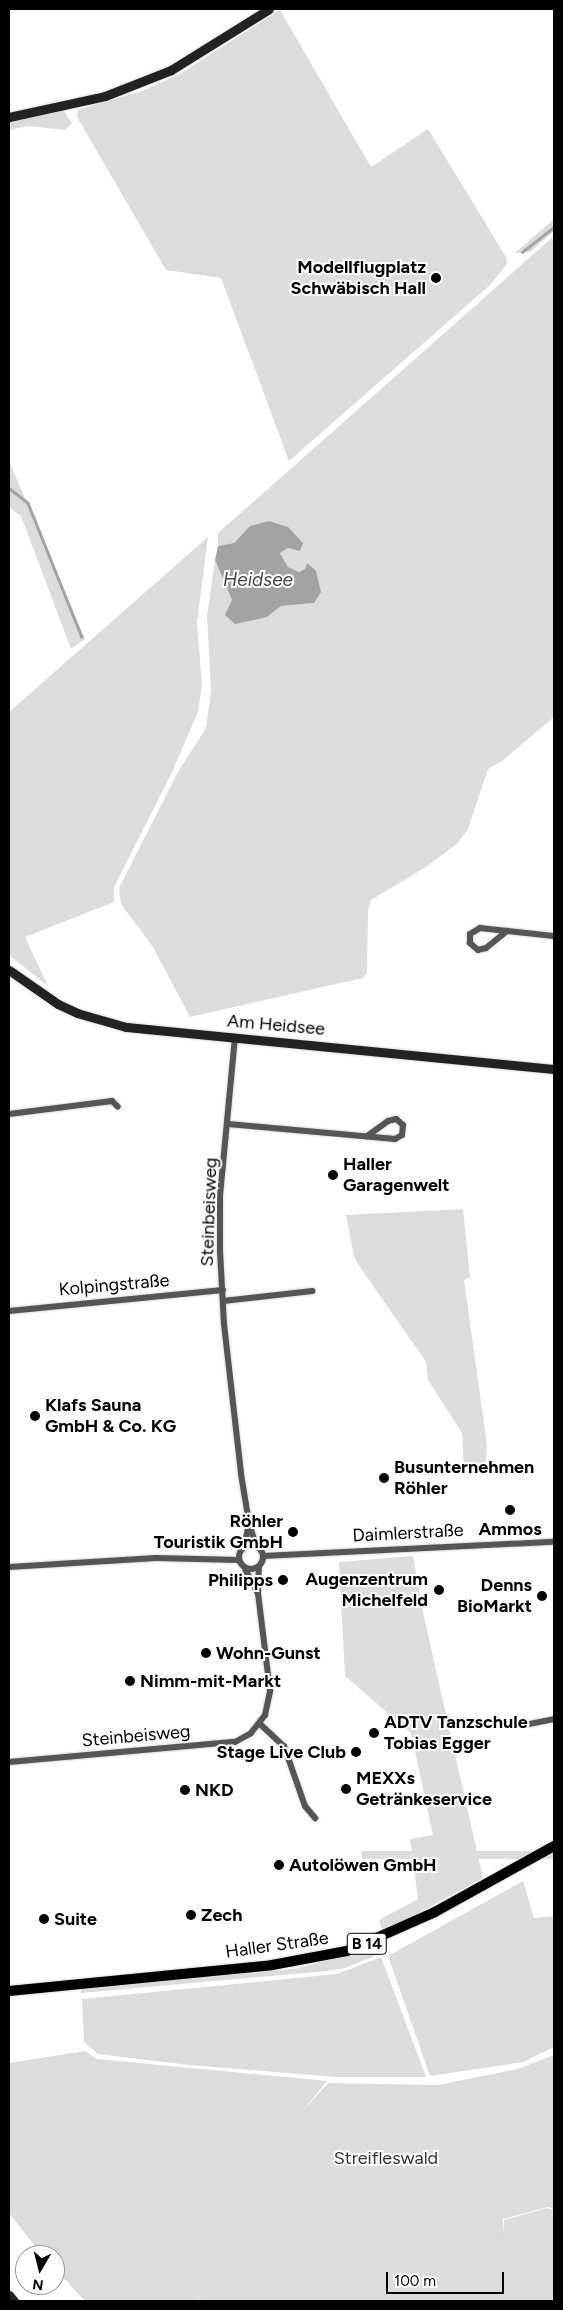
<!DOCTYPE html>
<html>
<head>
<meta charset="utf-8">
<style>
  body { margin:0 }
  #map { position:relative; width:563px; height:2310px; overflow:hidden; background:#fff; font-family:Figtree,sans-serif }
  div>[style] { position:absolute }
  .green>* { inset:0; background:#dcdcdc; transform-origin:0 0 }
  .water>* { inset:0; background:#a3a3a3 }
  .stream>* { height:2.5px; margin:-1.25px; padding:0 1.25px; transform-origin:1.25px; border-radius:1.25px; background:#a3a3a3 }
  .roads { filter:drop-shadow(0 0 1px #dbdbdb) drop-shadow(0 0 1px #dbdbdb) }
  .street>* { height:6px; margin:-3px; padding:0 3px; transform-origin:3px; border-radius:3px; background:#555 }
  .street>.ring { margin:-3px; padding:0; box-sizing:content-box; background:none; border:6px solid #555; border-radius:50% }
  .secondary>* { height:9px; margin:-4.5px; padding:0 4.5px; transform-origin:4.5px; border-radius:4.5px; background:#222 }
  .primary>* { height:10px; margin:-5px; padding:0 5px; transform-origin:5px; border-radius:5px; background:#000 }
  .dots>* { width:14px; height:14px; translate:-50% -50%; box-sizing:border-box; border:2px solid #fff; border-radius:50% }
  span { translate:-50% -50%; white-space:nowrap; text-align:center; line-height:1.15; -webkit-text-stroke:4px #fff; paint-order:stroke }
  .shield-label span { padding:1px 4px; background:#fff; border:1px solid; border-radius:4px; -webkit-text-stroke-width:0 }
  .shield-label { font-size:16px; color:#000; font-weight:700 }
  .poi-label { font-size:18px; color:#000; font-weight:700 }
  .right { translate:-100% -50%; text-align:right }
  .left { translate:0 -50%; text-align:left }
  .street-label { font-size:18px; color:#000 }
  .park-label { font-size:18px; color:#333 }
  .water-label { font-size:19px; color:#444; font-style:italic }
  .frame { position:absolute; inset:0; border:10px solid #000; pointer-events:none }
  .north { position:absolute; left:15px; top:2245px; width:50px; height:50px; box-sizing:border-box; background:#fff; border:1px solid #999; border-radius:50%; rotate:188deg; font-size:14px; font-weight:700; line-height:20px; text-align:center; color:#000 }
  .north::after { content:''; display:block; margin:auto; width:18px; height:22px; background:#000; clip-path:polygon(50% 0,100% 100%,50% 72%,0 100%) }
  .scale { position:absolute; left:386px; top:2272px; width:118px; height:22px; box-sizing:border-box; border:2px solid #000; border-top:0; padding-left:6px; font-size:15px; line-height:18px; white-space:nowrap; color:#000; -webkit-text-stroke:4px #fff; paint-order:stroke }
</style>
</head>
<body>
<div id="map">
  <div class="green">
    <div style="clip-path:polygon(280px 10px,371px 167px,428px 129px,506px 257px,507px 264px,490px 285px,289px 461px,221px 278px,166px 270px,77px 117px,78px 110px,142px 91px,180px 74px)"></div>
    <div style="clip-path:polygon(63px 110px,72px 123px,65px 130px,28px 126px,9px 130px,9px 122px)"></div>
    <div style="clip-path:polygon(554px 219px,554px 231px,530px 252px,515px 253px)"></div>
    <div style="clip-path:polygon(554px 236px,554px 717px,502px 761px,488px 769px,468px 829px,458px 843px,426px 867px,371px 900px,368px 910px,367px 973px,363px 978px,190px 1017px,153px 947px,121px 904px,119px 888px,178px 772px,206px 728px,211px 691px,207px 616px,215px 560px,232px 600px,267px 617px,281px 606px,314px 603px,307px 563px,305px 569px,299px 572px,288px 567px,280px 552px,288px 548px,250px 526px,234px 543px,218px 546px,218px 533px)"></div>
    <div style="clip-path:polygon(9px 461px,85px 639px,71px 649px,21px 516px,9px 507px)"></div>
    <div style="clip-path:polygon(208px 537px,197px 622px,202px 685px,198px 712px,173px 770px,114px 887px,114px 902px,25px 937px,48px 986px,9px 955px,9px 712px)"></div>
    <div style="clip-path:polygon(463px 1209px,470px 1277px,464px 1280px,487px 1445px,485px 1467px,464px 1468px,462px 1433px,428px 1380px,426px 1362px,360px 1267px,354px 1256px,346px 1215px)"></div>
    <div style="clip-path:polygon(413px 1556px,424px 1617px,483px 1878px,383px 1932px,379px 1920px,418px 1899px,410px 1839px,433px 1835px,411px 1733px,345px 1676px,339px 1562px)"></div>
    <div style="left:554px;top:1851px;width:8px;height:192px;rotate:90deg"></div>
    <div style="clip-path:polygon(523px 1881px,534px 1918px,554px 1916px,554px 2047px,523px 2062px,430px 2076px,388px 1956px)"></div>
    <div style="clip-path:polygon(367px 1950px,376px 1951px,375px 1956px,345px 1968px,327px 1971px,81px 1993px,81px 1988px,294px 1969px)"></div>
    <div style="clip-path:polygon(381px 1957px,426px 2077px,336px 2077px,189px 2065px,98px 2054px,84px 2042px,82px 1999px,337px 1974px)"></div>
    <div style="clip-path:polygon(85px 2051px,97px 2059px,327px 2081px,302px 2112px,328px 2083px,438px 2085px,518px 2069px,554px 2055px,554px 2209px,548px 2207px,503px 2219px,504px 2235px,504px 2220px,547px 2208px,554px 2210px,554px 2301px,196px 2301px,201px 2296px,195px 2301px,85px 2301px,55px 2269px,55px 2255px,42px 2255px,9px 2213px,9px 2063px)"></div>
  </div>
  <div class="water">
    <div style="clip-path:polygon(269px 521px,288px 527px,303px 543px,300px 551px,288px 548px,280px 553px,288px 567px,299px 572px,305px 569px,307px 563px,316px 571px,321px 592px,314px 603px,281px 606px,267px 617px,235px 624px,225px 615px,232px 600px,215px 560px,218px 546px,234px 543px,250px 526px)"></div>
  </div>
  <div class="stream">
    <div style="left:522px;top:252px;width:41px;rotate:-38deg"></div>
    <div style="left:9px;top:488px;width:24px;rotate:38deg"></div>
    <div style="left:28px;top:503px;width:144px;rotate:68.1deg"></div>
  </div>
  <div class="roads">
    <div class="street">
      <div style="left:507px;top:931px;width:27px;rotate:141deg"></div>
      <div style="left:486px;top:948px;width:8px;rotate:166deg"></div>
      <div style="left:478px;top:950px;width:11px;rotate:-139deg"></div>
      <div style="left:470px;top:943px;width:9px;rotate:-90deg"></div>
      <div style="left:470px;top:934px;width:12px;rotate:-31deg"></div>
      <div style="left:480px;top:928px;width:74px;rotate:6.2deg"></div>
      <div style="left:235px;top:1037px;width:161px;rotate:95.4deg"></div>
      <div style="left:220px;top:1197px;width:54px;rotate:90deg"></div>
      <div style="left:220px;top:1251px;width:73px;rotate:86.9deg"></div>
      <div style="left:224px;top:1324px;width:151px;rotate:83.5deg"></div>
      <div style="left:241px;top:1474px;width:50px;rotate:80.7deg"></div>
      <div style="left:249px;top:1523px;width:24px;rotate:73deg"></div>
      <div style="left:9px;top:1114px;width:104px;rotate:-7.2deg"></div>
      <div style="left:112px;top:1101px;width:8px;rotate:45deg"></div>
      <div style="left:228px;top:1124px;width:168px;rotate:5.1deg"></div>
      <div style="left:395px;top:1139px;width:8px;rotate:-30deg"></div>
      <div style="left:402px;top:1135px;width:10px;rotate:-84deg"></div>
      <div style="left:403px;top:1125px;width:9px;rotate:-139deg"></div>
      <div style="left:396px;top:1119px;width:8px;rotate:166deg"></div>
      <div style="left:388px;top:1121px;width:26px;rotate:144deg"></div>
      <div style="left:223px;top:1301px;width:90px;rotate:-6.4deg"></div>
      <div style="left:9px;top:1311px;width:215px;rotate:-5.6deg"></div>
      <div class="ring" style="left:239px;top:1545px;width:18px;height:18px"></div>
      <div style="left:244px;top:1547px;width:25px;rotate:-78deg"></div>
      <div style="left:263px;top:1556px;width:291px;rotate:-2.8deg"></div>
      <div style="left:9px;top:1567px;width:147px;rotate:-3.5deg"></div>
      <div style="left:156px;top:1558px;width:83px;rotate:1.4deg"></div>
      <div style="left:245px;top:1569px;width:27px;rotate:62deg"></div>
      <div style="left:260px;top:1724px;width:33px;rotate:43deg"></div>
      <div style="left:284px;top:1746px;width:64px;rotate:70.7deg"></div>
      <div style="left:305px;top:1806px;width:16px;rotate:50deg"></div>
      <div style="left:529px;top:1724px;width:25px;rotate:-11deg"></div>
      <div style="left:9px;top:1762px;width:227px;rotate:-5.1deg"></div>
      <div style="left:235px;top:1742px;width:18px;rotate:-29deg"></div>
      <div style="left:251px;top:1733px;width:23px;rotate:-52deg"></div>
      <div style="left:265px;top:1715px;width:25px;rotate:-78deg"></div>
      <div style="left:270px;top:1691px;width:99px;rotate:-97deg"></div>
      <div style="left:258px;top:1593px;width:26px;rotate:-88deg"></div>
    </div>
    <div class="secondary">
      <div style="left:9px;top:117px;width:98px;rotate:-12.3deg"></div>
      <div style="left:105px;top:96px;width:71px;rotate:-21.5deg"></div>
      <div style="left:171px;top:70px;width:115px;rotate:-31.9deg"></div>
      <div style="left:9px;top:970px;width:60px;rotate:34.8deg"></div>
      <div style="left:58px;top:1004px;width:21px;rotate:25deg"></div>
      <div style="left:77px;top:1013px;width:51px;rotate:15.9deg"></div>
      <div style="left:126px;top:1027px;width:430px;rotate:5.6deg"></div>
      <div style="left:9px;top:2295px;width:8px;rotate:50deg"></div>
    </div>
    <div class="primary">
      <div style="left:9px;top:1991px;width:264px;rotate:-5.6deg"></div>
      <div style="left:272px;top:1965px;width:76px;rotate:-10.6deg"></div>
      <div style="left:347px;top:1951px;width:96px;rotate:-23.9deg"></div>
      <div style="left:435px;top:1912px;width:136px;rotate:-29deg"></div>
    </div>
  </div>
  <div class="dots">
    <div style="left:436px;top:278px;background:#000"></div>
    <div style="left:333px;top:1175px;background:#000"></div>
    <div style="left:35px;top:1416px;background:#000"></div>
    <div style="left:384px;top:1478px;background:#000"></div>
    <div style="left:510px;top:1510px;background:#000"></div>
    <div style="left:293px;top:1532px;background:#000"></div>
    <div style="left:283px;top:1580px;background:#000"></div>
    <div style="left:439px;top:1590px;background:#000"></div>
    <div style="left:542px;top:1596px;background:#000"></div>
    <div style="left:206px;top:1653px;background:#000"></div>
    <div style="left:130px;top:1681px;background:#000"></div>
    <div style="left:374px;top:1733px;background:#000"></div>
    <div style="left:356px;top:1752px;background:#000"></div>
    <div style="left:346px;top:1789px;background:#000"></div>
    <div style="left:185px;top:1790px;background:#000"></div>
    <div style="left:279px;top:1865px;background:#000"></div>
    <div style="left:191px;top:1915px;background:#000"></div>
    <div style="left:44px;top:1919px;background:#000"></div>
  </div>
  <div class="shield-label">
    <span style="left:367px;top:1944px">B 14</span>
  </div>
  <div class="poi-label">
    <span class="right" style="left:426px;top:278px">Modellflugplatz<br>Schwäbisch Hall</span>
    <span class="left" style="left:343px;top:1175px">Haller<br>Garagenwelt</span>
    <span class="left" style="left:45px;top:1416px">Klafs Sauna<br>GmbH &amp; Co. KG</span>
    <span class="left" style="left:394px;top:1478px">Busunternehmen<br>Röhler</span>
    <span class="right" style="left:283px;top:1532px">Röhler<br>Touristik GmbH</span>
    <span style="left:510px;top:1529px">Ammos</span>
    <span class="right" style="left:273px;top:1580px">Philipps</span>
    <span class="right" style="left:428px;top:1590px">Augenzentrum<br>Michelfeld</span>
    <span class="right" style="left:532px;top:1596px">Denns<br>BioMarkt</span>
    <span class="left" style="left:216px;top:1653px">Wohn-Gunst</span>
    <span class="left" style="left:140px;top:1681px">Nimm-mit-Markt</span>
    <span class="left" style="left:384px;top:1733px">ADTV Tanzschule<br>Tobias Egger</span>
    <span class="right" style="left:346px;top:1752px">Stage Live Club</span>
    <span class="left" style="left:356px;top:1789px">MEXXs<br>Getränkeservice</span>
    <span class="left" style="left:195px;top:1790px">NKD</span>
    <span class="left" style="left:289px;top:1865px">Autolöwen GmbH</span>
    <span class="left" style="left:201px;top:1915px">Zech</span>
    <span class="left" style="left:54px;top:1919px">Suite</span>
  </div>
  <div class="street-label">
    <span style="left:276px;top:1025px;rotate:5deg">Am Heidsee</span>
    <span style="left:209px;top:1212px;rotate:-88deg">Steinbeisweg</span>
    <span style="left:114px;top:1285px;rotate:-5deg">Kolpingstraße</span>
    <span style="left:408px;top:1533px;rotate:-3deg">Daimlerstraße</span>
    <span style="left:136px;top:1736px;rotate:-5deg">Steinbeisweg</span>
    <span style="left:277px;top:1945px;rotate:-8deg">Haller Straße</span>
  </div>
  <div class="park-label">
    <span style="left:386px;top:2158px">Streifleswald</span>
  </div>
  <div class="water-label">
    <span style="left:258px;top:580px">Heidsee</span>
  </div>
  <div class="frame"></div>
  <div class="north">N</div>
  <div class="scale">100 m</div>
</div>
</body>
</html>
